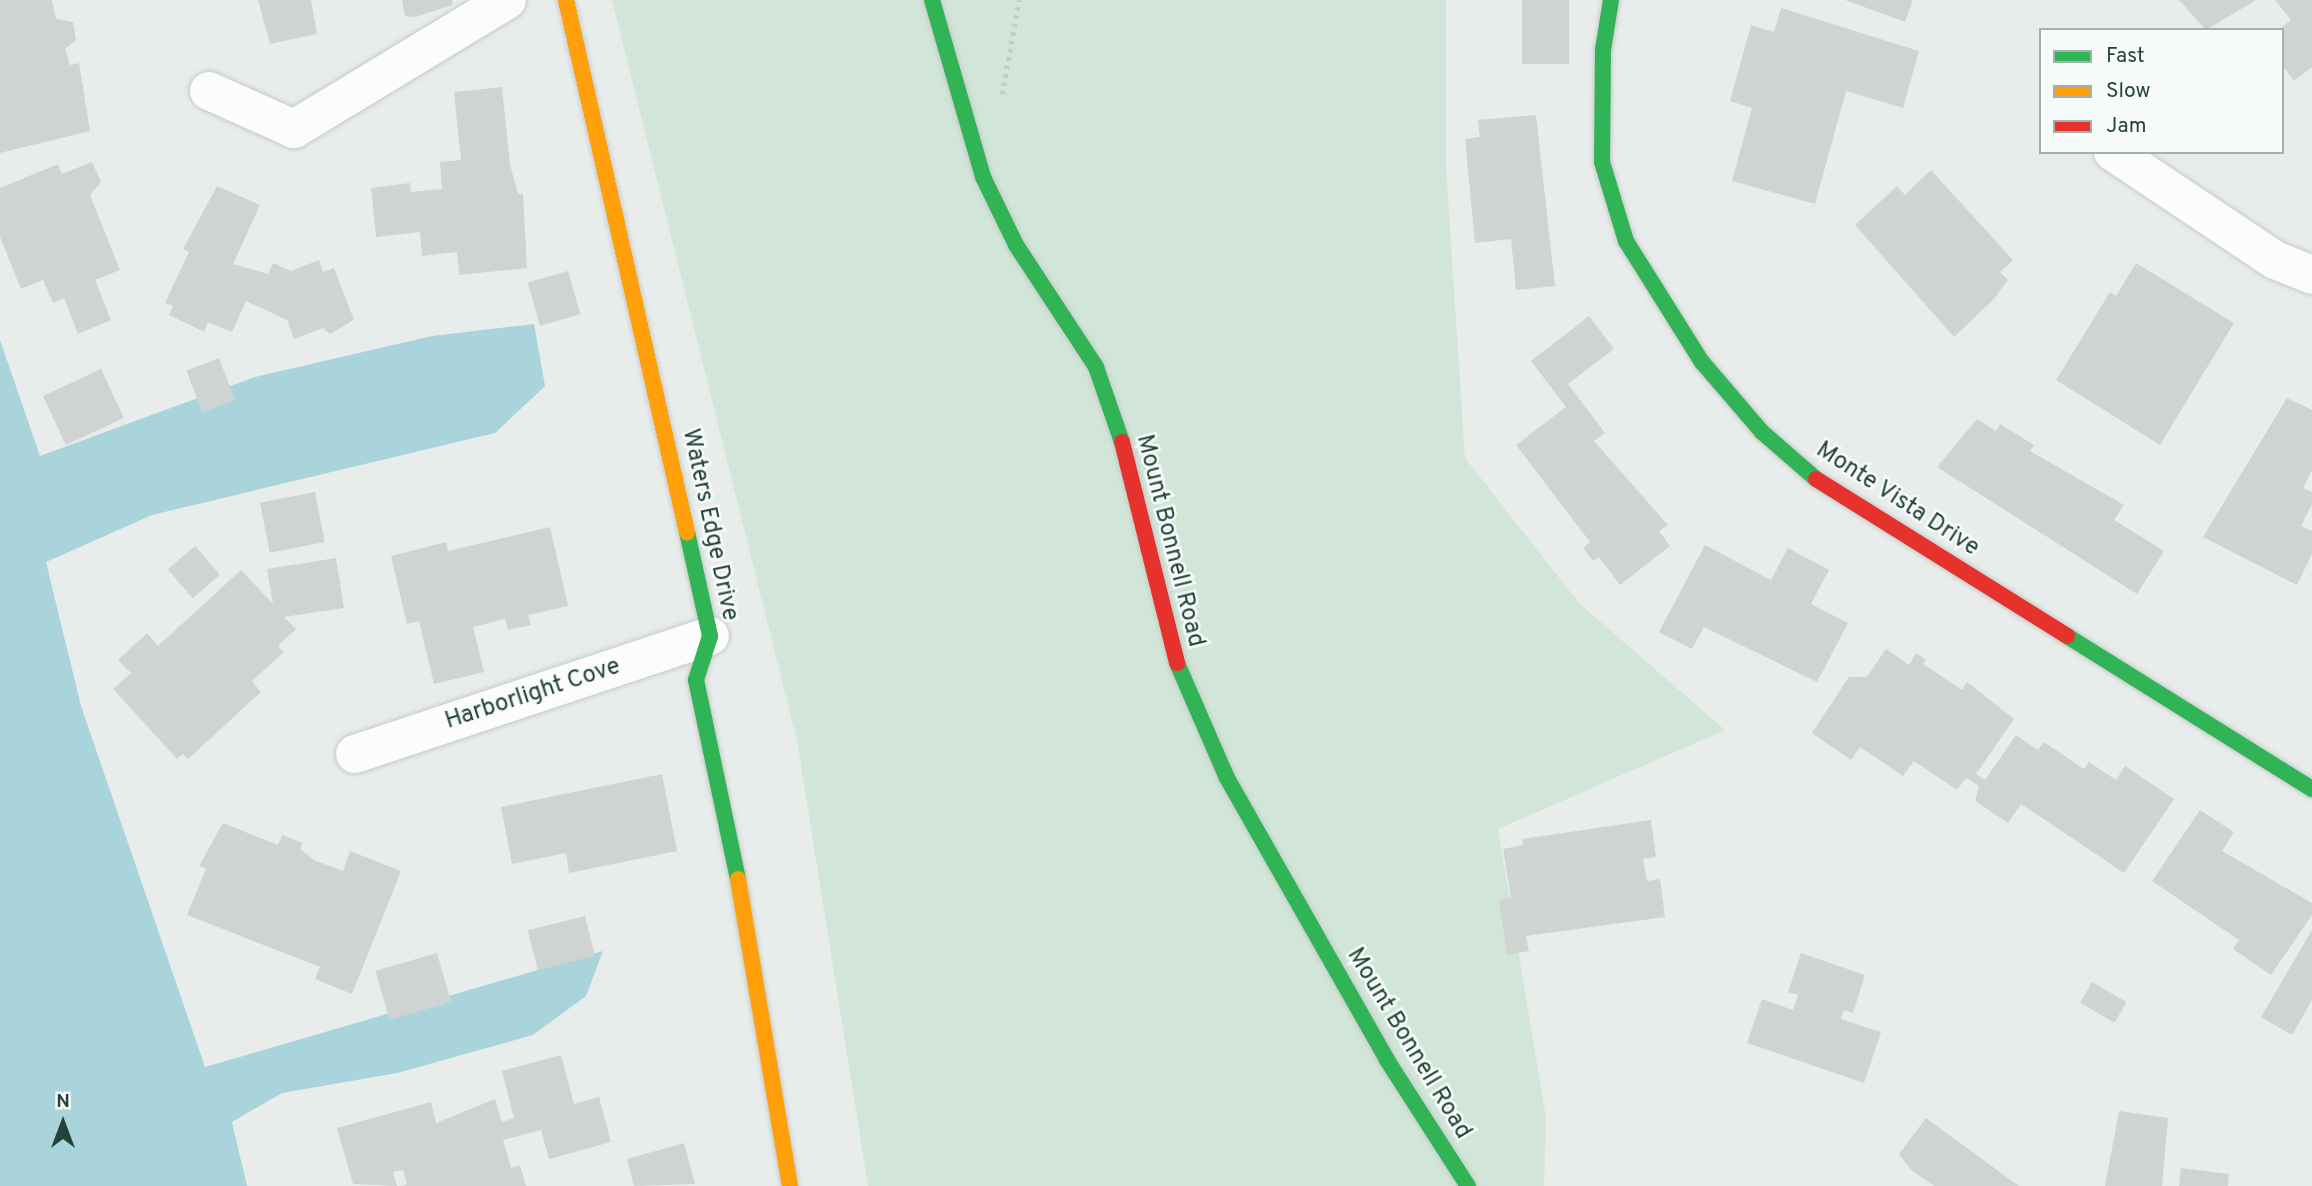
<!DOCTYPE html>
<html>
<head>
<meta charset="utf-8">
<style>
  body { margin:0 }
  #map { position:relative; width:2312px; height:1186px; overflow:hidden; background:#e8edeb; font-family:Overpass,sans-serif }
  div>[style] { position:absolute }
  .green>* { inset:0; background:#d1e6d8 }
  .water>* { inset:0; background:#a9d4db }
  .building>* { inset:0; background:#cfd4d2; transform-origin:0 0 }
  .path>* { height:4.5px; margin-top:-2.25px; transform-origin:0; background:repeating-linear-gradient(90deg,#c3ccca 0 3.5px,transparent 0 8.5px) }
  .roads { filter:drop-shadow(0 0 2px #c5cac8) drop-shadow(0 0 2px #c5cac8) }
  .street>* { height:38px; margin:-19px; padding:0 19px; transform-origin:19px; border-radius:19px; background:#fcfcfc }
  .fast>* { height:16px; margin:-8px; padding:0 8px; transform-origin:8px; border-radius:8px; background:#30b455 }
  .slow>* { height:16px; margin:-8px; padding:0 8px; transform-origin:8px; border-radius:8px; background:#ff9f0a }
  .jam>* { height:16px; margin:-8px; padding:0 8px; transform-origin:8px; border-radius:8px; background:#e5322d }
  span { translate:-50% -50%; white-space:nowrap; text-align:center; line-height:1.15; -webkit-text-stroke:5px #f7fbf9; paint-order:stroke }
  .street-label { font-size:24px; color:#24423a }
  .legend { position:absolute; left:2039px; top:28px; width:245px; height:126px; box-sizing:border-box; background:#f7fbf9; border:2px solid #a3b1ad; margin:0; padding:9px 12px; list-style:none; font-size:21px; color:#24423a }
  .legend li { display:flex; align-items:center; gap:14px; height:35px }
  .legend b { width:35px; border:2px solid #a3b1ad }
  .north { position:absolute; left:28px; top:1088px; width:70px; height:70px; -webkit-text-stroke:5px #f7fbf9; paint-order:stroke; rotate:0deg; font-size:19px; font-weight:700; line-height:28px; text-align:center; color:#24423a }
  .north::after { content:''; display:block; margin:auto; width:24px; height:32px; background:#24423a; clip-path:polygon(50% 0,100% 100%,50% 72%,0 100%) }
</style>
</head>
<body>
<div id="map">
  <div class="green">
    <div style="clip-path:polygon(612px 0,1446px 0,1446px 166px,1465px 458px,1579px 603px,1725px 730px,1498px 829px,1546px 1116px,1544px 1186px,868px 1186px,797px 741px)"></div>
  </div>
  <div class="water">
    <div style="clip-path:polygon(534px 324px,545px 386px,495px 433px,152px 515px,46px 562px,81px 706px,205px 1067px,603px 951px,586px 996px,533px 1035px,397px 1073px,282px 1093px,232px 1122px,247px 1186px,0 1186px,0 340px,40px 456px,255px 377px,432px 336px)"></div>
  </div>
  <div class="building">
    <div style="clip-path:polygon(0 0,52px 0,56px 19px,73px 22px,76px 40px,65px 49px,70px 65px,79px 63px,90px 131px,0 153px)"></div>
    <div style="clip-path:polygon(258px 0,311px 0,317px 34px,270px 44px)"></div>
    <div style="clip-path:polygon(402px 0,452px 0,453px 5px,415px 17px,405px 16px)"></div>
    <div style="left:1522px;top:0;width:47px;height:64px"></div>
    <div style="clip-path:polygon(1845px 0,1913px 0,1905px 22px)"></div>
    <div style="clip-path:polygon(2179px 0,2256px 0,2206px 30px)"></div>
    <div style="clip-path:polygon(2275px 0,2312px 0,2312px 67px,2294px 81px,2282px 65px,2278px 30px,2291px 20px)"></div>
    <div style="clip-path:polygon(1781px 8px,1919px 51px,1903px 108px,1846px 91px,1815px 204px,1732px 181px,1752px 108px,1730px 101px,1751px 25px,1774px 32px)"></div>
    <div style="clip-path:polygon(502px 87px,510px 165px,518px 194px,523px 194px,527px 268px,459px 275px,457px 252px,422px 256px,420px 232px,376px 237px,371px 188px,410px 183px,411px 192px,442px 189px,440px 162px,461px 160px,454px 92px)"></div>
    <div style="clip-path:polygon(1536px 115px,1555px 286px,1516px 290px,1511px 239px,1475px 243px,1465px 139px,1480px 137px,1478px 120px)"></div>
    <div style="clip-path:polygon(92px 162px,101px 182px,90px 195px,120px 270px,95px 280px,111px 320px,78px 334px,64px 298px,53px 303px,43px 280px,21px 289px,0 237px,0 188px,58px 164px,62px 174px)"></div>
    <div style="clip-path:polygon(1931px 170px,2013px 260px,2000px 272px,2008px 280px,1993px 300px,1954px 337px,1855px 225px,1897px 186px,1905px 195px)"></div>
    <div style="clip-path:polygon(217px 186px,260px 205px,233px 264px,268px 274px,273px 263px,291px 271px,319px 260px,323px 272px,334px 268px,354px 320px,330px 334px,323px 328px,294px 339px,287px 320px,246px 301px,232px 332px,208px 322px,204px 332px,169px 315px,173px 306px,165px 303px,189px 252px,183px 249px)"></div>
    <div style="clip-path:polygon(2136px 263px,2234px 323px,2160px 445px,2056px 380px,2110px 292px,2116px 296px)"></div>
    <div style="left:568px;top:271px;width:45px;height:42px;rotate:74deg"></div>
    <div style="clip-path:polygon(1589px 316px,1614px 349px,1568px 384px,1605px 433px,1594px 441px,1668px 525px,1659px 531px,1670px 546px,1620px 585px,1599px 557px,1593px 561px,1583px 548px,1590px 542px,1516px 445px,1566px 407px,1531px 361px)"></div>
    <div style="left:219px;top:358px;width:45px;height:35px;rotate:69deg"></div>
    <div style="left:101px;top:369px;width:54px;height:64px;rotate:65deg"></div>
    <div style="clip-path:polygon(2287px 398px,2312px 410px,2312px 470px,2303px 488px,2312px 492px,2312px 504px,2301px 526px,2312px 531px,2312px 554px,2297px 585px,2203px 537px)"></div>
    <div style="clip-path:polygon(1977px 419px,1996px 431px,2000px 424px,2034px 445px,2030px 451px,2124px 505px,2114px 520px,2164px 551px,2137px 594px,1937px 467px)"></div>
    <div style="left:315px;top:492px;width:51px;height:56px;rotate:79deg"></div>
    <div style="clip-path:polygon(550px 527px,568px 606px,528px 615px,531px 625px,508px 630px,505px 619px,473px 627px,484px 672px,434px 684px,419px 621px,407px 624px,391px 556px,446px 542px,448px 551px)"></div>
    <div style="clip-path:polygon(1705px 545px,1771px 580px,1788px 548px,1829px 570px,1811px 604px,1848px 623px,1817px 682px,1704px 627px,1692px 649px,1659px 632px)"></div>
    <div style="left:195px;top:546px;width:38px;height:36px;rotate:49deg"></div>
    <div style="clip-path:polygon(336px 558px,344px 608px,284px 617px,296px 629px,278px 646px,284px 652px,252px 681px,261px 692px,188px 759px,183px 754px,177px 759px,113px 689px,131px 673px,118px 660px,147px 633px,158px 646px,241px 570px,273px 604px,267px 569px)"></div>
    <div style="clip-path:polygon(1886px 649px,1909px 665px,1916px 653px,1926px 660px,1923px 664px,1962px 690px,1967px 682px,2014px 719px,1976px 774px,1985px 780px,2016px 735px,2038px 750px,2044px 742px,2084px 769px,2089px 762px,2116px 780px,2125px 766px,2174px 799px,2124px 873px,2021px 804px,2008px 823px,1975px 801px,1979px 786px,1966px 778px,1957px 790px,1914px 761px,1903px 776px,1860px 747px,1851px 760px,1812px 733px,1849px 677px,1867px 677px)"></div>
    <div style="clip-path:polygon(662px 774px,677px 851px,569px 873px,566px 853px,512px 864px,501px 807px)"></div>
    <div style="clip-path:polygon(2200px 810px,2234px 832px,2222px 851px,2312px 903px,2312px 915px,2271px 975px,2233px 949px,2239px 940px,2152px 881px)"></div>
    <div style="clip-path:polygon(1651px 820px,1656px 857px,1643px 859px,1647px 881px,1660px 879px,1665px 917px,1526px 936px,1529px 951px,1507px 955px,1499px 900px,1511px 898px,1503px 849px,1523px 845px,1522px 839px)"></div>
    <div style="clip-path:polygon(223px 823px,278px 845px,282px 835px,303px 843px,300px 849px,316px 861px,343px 871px,350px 851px,401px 871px,352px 994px,315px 979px,320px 967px,187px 915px,206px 869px,199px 866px)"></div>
    <div style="left:585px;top:916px;width:41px;height:59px;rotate:76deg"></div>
    <div style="clip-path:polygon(2312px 930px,2312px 1000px,2292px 1035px,2261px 1017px)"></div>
    <div style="left:437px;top:953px;width:51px;height:64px;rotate:74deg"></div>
    <div style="clip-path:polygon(1801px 953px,1865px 975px,1853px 1013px,1844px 1010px,1841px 1019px,1881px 1032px,1864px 1083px,1747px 1043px,1762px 999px,1793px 1010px,1798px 995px,1788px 992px)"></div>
    <div style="left:2092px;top:982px;width:40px;height:24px;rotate:30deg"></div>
    <div style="clip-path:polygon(561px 1055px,574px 1104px,599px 1097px,611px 1142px,549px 1159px,541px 1130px,503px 1140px,511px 1168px,520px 1165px,526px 1186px,401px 1186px,407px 1184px,403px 1170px,393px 1172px,397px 1186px,353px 1184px,337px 1128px,431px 1102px,436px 1123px,495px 1099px,502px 1122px,514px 1118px,502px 1071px)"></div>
    <div style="clip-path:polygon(2119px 1111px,2168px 1118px,2162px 1186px,2105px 1186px)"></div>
    <div style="clip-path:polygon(1926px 1118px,2019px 1186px,1934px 1186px,1910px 1169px,1899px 1154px)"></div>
    <div style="clip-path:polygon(684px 1143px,695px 1184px,634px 1186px,627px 1159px)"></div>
    <div style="clip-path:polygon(2181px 1168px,2229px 1174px,2228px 1186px,2179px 1186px)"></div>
  </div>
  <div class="path">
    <div style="left:1002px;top:94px;width:96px;rotate:-79.7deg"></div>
  </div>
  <div class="roads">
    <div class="street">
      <div style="left:209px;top:91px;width:93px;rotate:24.1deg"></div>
      <div style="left:294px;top:129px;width:249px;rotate:-31.2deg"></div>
      <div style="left:2113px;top:152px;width:195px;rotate:33.7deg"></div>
      <div style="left:2275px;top:260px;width:40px;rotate:22deg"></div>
      <div style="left:355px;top:754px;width:374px;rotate:-18.4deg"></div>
    </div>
    <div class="fast">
      <div style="left:932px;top:0;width:184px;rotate:73.9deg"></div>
      <div style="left:983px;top:177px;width:76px;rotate:64.1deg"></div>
      <div style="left:1016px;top:245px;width:146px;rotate:56.7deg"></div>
      <div style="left:1096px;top:367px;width:79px;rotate:70.9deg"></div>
      <div style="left:1611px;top:0;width:51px;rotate:99.1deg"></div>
      <div style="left:1603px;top:50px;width:112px;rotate:90.5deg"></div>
      <div style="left:1602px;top:162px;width:83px;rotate:73.1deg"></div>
      <div style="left:1626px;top:241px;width:143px;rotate:57.9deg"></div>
      <div style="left:1702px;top:362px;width:92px;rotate:49.4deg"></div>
      <div style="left:1762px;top:432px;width:72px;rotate:41deg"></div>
      <div style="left:687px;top:532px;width:107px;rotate:77.5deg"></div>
      <div style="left:710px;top:636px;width:46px;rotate:107.7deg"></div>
      <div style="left:696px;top:680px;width:203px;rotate:78.1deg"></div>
      <div style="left:2067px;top:636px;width:289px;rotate:32deg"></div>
      <div style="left:1177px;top:663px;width:125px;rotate:66.5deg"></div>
      <div style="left:1227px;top:778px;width:324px;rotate:60.4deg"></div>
      <div style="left:1387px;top:1060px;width:150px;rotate:57.3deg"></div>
    </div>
    <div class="slow">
      <div style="left:566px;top:0;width:546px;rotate:77.19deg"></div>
      <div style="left:738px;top:879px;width:311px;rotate:80.4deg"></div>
    </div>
    <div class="jam">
      <div style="left:1122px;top:442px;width:228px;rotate:76deg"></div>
      <div style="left:1816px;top:479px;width:296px;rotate:32deg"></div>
    </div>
  </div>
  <div class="street-label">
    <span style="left:1897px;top:500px;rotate:33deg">Monte Vista Drive</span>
    <span style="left:709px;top:525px;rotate:78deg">Waters Edge Drive</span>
    <span style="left:1169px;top:541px;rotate:76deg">Mount Bonnell Road</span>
    <span style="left:533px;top:695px;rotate:-18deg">Harborlight Cove</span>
    <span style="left:1408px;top:1044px;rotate:59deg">Mount Bonnell Road</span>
  </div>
  <ul class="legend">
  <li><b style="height:9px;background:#30b455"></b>Fast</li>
  <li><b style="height:9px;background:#ff9f0a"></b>Slow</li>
  <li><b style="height:9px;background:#e5322d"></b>Jam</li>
  </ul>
  <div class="north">N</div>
</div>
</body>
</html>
